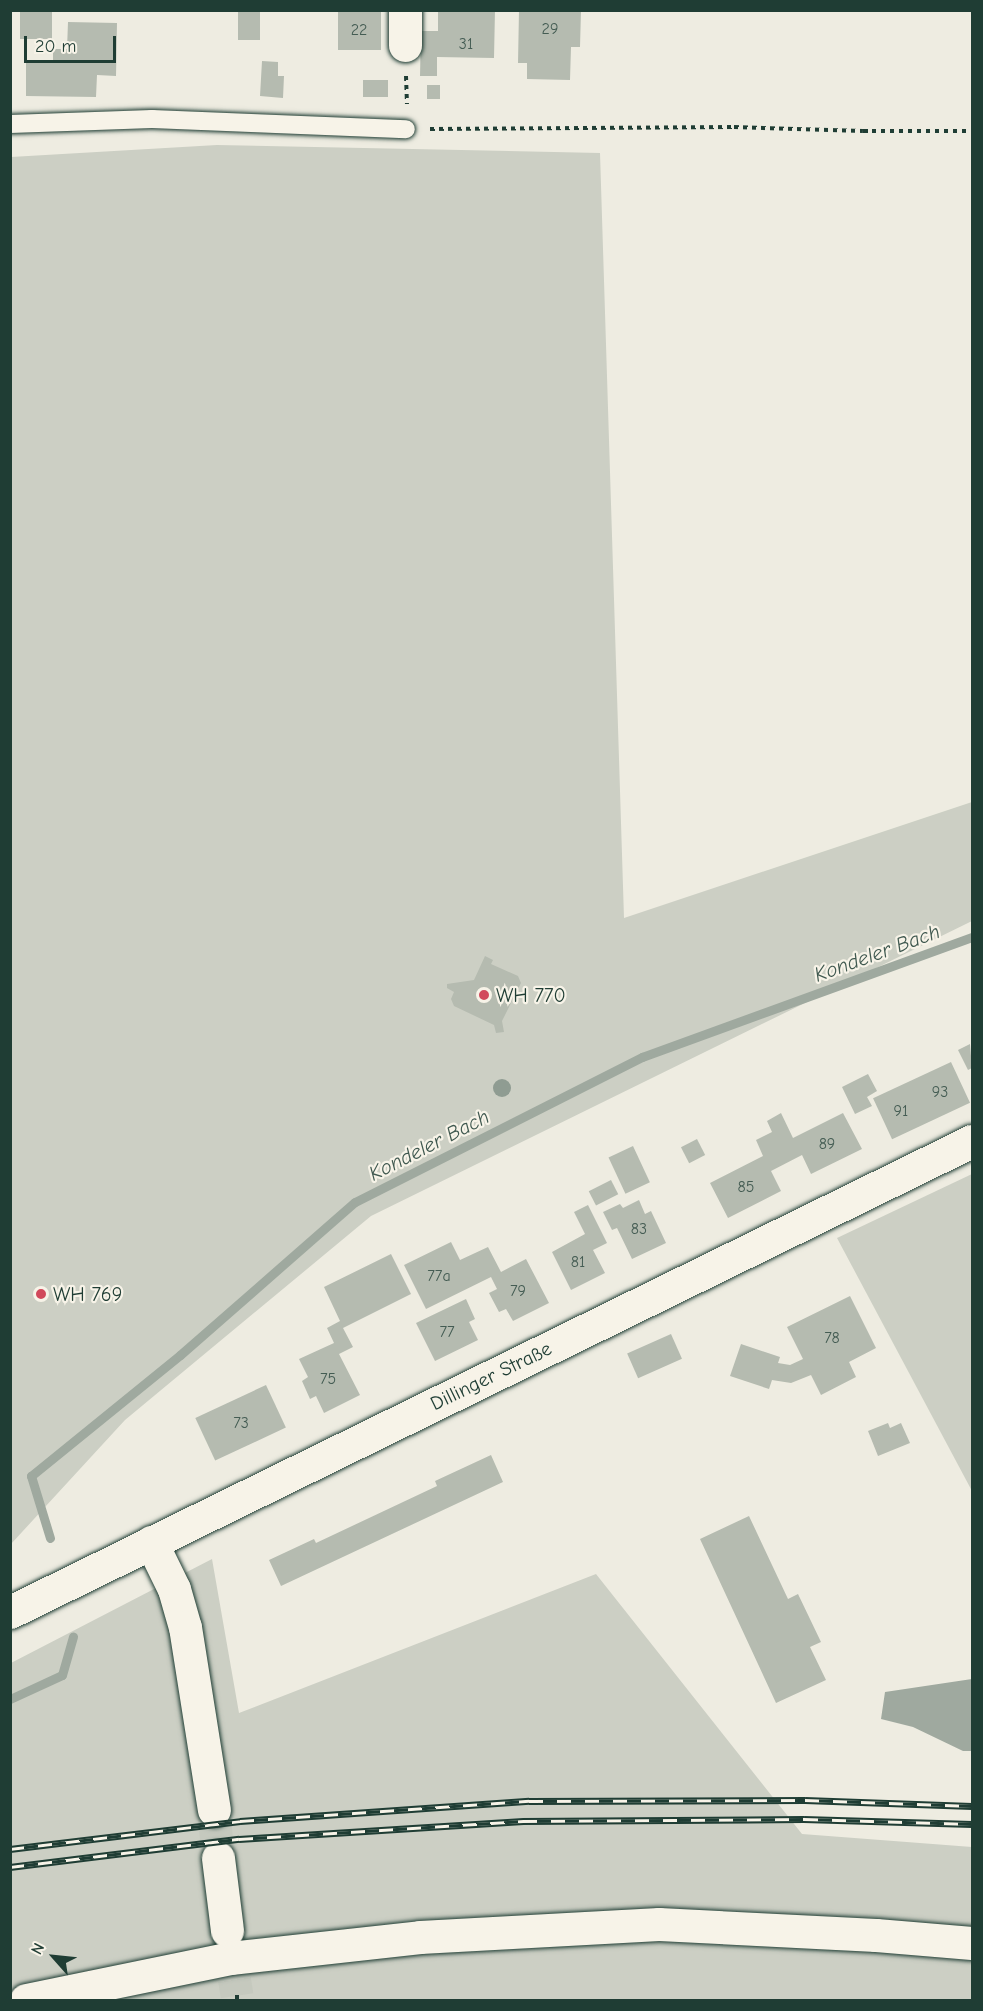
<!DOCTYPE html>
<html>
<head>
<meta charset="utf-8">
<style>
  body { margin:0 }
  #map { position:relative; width:983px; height:2011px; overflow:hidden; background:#eeece1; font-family:"Comic Neue",sans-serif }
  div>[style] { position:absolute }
  .green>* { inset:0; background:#cccfc4 }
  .water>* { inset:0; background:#9fa99f }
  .stream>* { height:9px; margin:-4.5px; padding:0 4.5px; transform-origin:4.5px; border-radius:4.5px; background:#9fa99f }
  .building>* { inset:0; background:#b5bbb0; transform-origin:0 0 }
  .street-tunnel>* { height:33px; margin-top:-16.5px; transform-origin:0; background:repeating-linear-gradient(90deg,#c5c9be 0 33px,transparent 0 49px) }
  .path>* { height:4px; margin-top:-2px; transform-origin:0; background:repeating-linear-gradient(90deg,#1f3d34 0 4.5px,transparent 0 9px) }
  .roads { filter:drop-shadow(0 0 2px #1f3d34) drop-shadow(0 0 2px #1f3d34) }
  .lane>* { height:18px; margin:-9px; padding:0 9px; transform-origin:9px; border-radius:9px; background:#f7f3e8 }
  .street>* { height:33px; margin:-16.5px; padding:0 16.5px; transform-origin:16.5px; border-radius:16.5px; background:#f7f3e8 }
  .secondary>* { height:33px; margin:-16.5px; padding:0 16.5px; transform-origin:16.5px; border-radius:16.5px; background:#f7f3e8 }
  .rail>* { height:7px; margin-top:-3.5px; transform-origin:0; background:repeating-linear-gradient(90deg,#f7f3e8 0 14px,#1f3d34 0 28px); box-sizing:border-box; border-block:2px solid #1f3d34 }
  .trees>* { width:18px; height:18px; margin:-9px; border-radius:50%; background:#8f9c92 }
  .dots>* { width:16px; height:16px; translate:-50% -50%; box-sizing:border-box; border:3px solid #f7f3e8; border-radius:50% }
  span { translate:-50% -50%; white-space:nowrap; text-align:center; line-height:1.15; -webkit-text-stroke:4.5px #f7f3e8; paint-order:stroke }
  .number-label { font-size:16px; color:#445c53 }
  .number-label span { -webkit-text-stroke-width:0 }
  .poi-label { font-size:20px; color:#1f3d34 }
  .left { translate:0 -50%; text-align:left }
  .street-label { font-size:20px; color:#1f3d34 }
  .water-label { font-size:21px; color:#3f584f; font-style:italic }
  .frame { position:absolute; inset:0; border:12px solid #1f3d34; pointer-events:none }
  .north { position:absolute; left:24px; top:1927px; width:60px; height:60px; -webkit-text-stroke:4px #f7f3e8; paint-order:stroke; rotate:297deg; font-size:16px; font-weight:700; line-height:24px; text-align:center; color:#1f3d34 }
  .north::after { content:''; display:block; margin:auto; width:21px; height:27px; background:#1f3d34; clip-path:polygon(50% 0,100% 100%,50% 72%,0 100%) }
  .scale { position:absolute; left:24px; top:36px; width:92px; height:27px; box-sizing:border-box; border:3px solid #1f3d34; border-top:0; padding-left:8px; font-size:18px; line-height:21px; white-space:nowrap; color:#1f3d34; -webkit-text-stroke:4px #f7f3e8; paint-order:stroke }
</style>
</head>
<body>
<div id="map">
  <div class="green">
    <div style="clip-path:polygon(217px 145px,600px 153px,624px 918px,972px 802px,972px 921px,371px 1216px,125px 1420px,11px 1544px,11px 157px)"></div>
    <div style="clip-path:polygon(972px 1174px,972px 1491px,837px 1238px)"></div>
    <div style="clip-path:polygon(212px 1559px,239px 1713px,596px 1574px,802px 1834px,972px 1847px,972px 2000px,11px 2000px,11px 1663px)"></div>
  </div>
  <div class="water">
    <div style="clip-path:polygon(972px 1679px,972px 1751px,963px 1751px,913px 1727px,881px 1719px,885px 1692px)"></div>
  </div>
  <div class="stream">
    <div style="left:50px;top:1538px;width:65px;rotate:-107deg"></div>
    <div style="left:31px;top:1476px;width:192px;rotate:-39.1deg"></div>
    <div style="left:180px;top:1355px;width:232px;rotate:-41.2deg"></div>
    <div style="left:355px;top:1202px;width:322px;rotate:-26.8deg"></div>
    <div style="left:642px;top:1057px;width:351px;rotate:-20deg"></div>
    <div style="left:10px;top:1699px;width:57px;rotate:-24.8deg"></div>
    <div style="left:62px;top:1675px;width:40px;rotate:-74deg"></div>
  </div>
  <div class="building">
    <div style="left:20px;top:10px;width:32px;height:29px"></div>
    <div style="left:238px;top:10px;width:22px;height:30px"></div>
    <div style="left:338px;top:10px;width:43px;height:40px"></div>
    <div style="clip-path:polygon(438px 10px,495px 10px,494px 58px,437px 57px,437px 76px,420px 76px,421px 31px,438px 31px)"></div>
    <div style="clip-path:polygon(519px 10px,581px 10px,580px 47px,571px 47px,570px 80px,527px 79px,527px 63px,518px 63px)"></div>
    <div style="clip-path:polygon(68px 22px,117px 23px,116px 76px,97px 75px,96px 97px,26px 96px,26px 60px,53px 60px,53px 49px,67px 49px)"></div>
    <div style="clip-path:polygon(262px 61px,278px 62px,278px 76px,284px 76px,283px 98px,260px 96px)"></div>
    <div style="left:363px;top:80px;width:25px;height:17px"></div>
    <div style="left:440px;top:85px;width:14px;height:13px;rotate:90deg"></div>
    <div style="clip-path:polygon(485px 956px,493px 960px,491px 964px,518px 976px,521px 983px,502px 1021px,504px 1032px,496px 1033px,494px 1025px,454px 1006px,451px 999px,454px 992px,447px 988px,447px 984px,474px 980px)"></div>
    <div style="clip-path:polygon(970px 1044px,972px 1068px,968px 1070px,958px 1050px)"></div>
    <div style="left:951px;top:1062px;width:45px;height:86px;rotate:65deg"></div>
    <div style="clip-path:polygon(868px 1074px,877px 1091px,867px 1097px,872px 1106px,855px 1114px,842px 1087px)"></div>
    <div style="clip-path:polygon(781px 1113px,793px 1138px,843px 1113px,862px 1149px,811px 1174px,802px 1155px,771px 1171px,781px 1191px,728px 1218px,710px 1183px,763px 1156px,756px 1140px,772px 1132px,767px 1121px)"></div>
    <div style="left:697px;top:1139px;width:18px;height:18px;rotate:63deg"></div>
    <div style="left:633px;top:1146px;width:40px;height:27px;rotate:65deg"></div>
    <div style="left:611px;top:1180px;width:16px;height:25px;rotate:63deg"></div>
    <div style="clip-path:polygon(639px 1200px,645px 1214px,651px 1211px,666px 1243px,632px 1259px,617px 1228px,612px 1230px,603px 1212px,620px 1204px,623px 1208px)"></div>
    <div style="clip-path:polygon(588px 1205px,607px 1243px,593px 1250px,605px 1273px,571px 1290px,552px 1252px,585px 1234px,574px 1212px)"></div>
    <div style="clip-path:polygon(451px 1242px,460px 1260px,488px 1247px,501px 1272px,526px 1259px,549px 1303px,513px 1321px,506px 1309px,499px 1312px,489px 1293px,497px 1289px,491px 1277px,426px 1309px,404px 1265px)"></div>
    <div style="clip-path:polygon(391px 1254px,411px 1294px,343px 1328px,353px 1347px,339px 1354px,360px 1395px,324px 1413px,316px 1396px,310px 1399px,302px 1381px,308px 1377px,299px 1359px,334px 1343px,327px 1328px,340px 1321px,324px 1287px)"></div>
    <div style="clip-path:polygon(850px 1296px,876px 1348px,849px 1362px,856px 1377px,821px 1395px,811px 1375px,791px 1383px,772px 1380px,769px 1389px,730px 1376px,741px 1344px,780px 1357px,778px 1363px,790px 1365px,803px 1359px,787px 1327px)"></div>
    <div style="clip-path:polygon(466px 1299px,475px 1319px,469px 1322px,478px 1340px,435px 1361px,416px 1323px)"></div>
    <div style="left:671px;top:1334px;width:27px;height:48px;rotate:66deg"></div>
    <div style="left:266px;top:1385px;width:47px;height:78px;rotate:65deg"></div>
    <div style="clip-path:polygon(888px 1423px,890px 1428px,901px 1423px,910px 1443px,878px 1456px,868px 1431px)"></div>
    <div style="clip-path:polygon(491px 1455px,503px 1482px,281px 1586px,269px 1560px,314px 1539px,316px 1543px,437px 1486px,435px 1481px)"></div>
    <div style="clip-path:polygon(749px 1516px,788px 1599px,798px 1594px,821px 1642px,810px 1647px,826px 1680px,776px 1703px,700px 1539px)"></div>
  </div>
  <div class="street-tunnel">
    <div style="left:214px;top:1810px;width:48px;rotate:85.2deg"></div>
    <div style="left:227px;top:1931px;width:65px;rotate:81.1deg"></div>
  </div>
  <div class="path">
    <div style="left:406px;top:76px;width:28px;rotate:88deg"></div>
    <div style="left:430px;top:129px;width:304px;rotate:-0.4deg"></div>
    <div style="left:734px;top:127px;width:129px;rotate:1.8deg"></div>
    <div style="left:863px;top:131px;width:109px"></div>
    <div style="left:237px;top:2000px;width:5px;rotate:-90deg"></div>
  </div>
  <div class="roads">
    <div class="lane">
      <div style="left:10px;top:124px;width:142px;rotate:-2deg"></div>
      <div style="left:152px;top:119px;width:254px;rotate:2.3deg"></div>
    </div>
    <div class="street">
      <div style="left:405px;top:45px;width:35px;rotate:-90deg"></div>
      <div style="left:151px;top:1542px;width:52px;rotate:63.9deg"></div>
      <div style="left:174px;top:1589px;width:40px;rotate:74deg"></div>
      <div style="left:185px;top:1627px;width:185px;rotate:81deg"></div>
      <div style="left:218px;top:1858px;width:73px;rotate:82.9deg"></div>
    </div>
    <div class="secondary">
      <div style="left:10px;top:1612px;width:1071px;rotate:-26.09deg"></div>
      <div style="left:26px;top:2000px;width:208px;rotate:-11.6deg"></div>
      <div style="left:230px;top:1958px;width:191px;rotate:-6.3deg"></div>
      <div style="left:420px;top:1937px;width:239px;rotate:-3.1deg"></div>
      <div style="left:659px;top:1924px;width:217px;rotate:2.9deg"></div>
      <div style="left:876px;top:1935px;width:96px;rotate:4.8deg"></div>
    </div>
  </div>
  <div class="rail">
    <div style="left:10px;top:1849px;width:232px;rotate:-6.9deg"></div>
    <div style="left:240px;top:1821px;width:290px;rotate:-4deg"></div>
    <div style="left:529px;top:1801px;width:276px;rotate:-0.2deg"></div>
    <div style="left:805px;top:1800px;width:167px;rotate:2.1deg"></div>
    <div style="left:10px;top:1867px;width:231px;rotate:-7deg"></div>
    <div style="left:239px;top:1839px;width:285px;rotate:-3.6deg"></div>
    <div style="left:523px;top:1821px;width:281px;rotate:-0.4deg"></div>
    <div style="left:804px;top:1819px;width:168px;rotate:1.7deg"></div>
  </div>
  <div class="trees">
    <div style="left:502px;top:1088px"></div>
  </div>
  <div class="dots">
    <div style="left:484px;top:995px;background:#d1495b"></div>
    <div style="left:41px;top:1294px;background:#d1495b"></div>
  </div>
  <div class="number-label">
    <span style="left:550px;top:29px">29</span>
    <span style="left:359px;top:30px">22</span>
    <span style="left:466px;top:44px">31</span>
    <span style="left:940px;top:1092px">93</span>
    <span style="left:901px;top:1111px">91</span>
    <span style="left:827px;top:1144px">89</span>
    <span style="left:746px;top:1187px">85</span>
    <span style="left:639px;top:1229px">83</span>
    <span style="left:578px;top:1262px">81</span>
    <span style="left:439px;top:1276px">77a</span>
    <span style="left:518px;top:1291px">79</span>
    <span style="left:447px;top:1332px">77</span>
    <span style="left:832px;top:1338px">78</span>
    <span style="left:328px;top:1379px">75</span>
    <span style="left:241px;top:1423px">73</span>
  </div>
  <div class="poi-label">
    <span class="left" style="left:496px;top:995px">WH 770</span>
    <span class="left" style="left:53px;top:1294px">WH 769</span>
  </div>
  <div class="street-label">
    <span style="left:491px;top:1376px;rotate:-26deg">Dillinger Straße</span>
  </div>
  <div class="water-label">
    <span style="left:877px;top:953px;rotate:-20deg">Kondeler Bach</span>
    <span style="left:429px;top:1145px;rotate:-27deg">Kondeler Bach</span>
  </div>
  <div class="frame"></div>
  <div class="north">N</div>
  <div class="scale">20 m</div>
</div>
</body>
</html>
